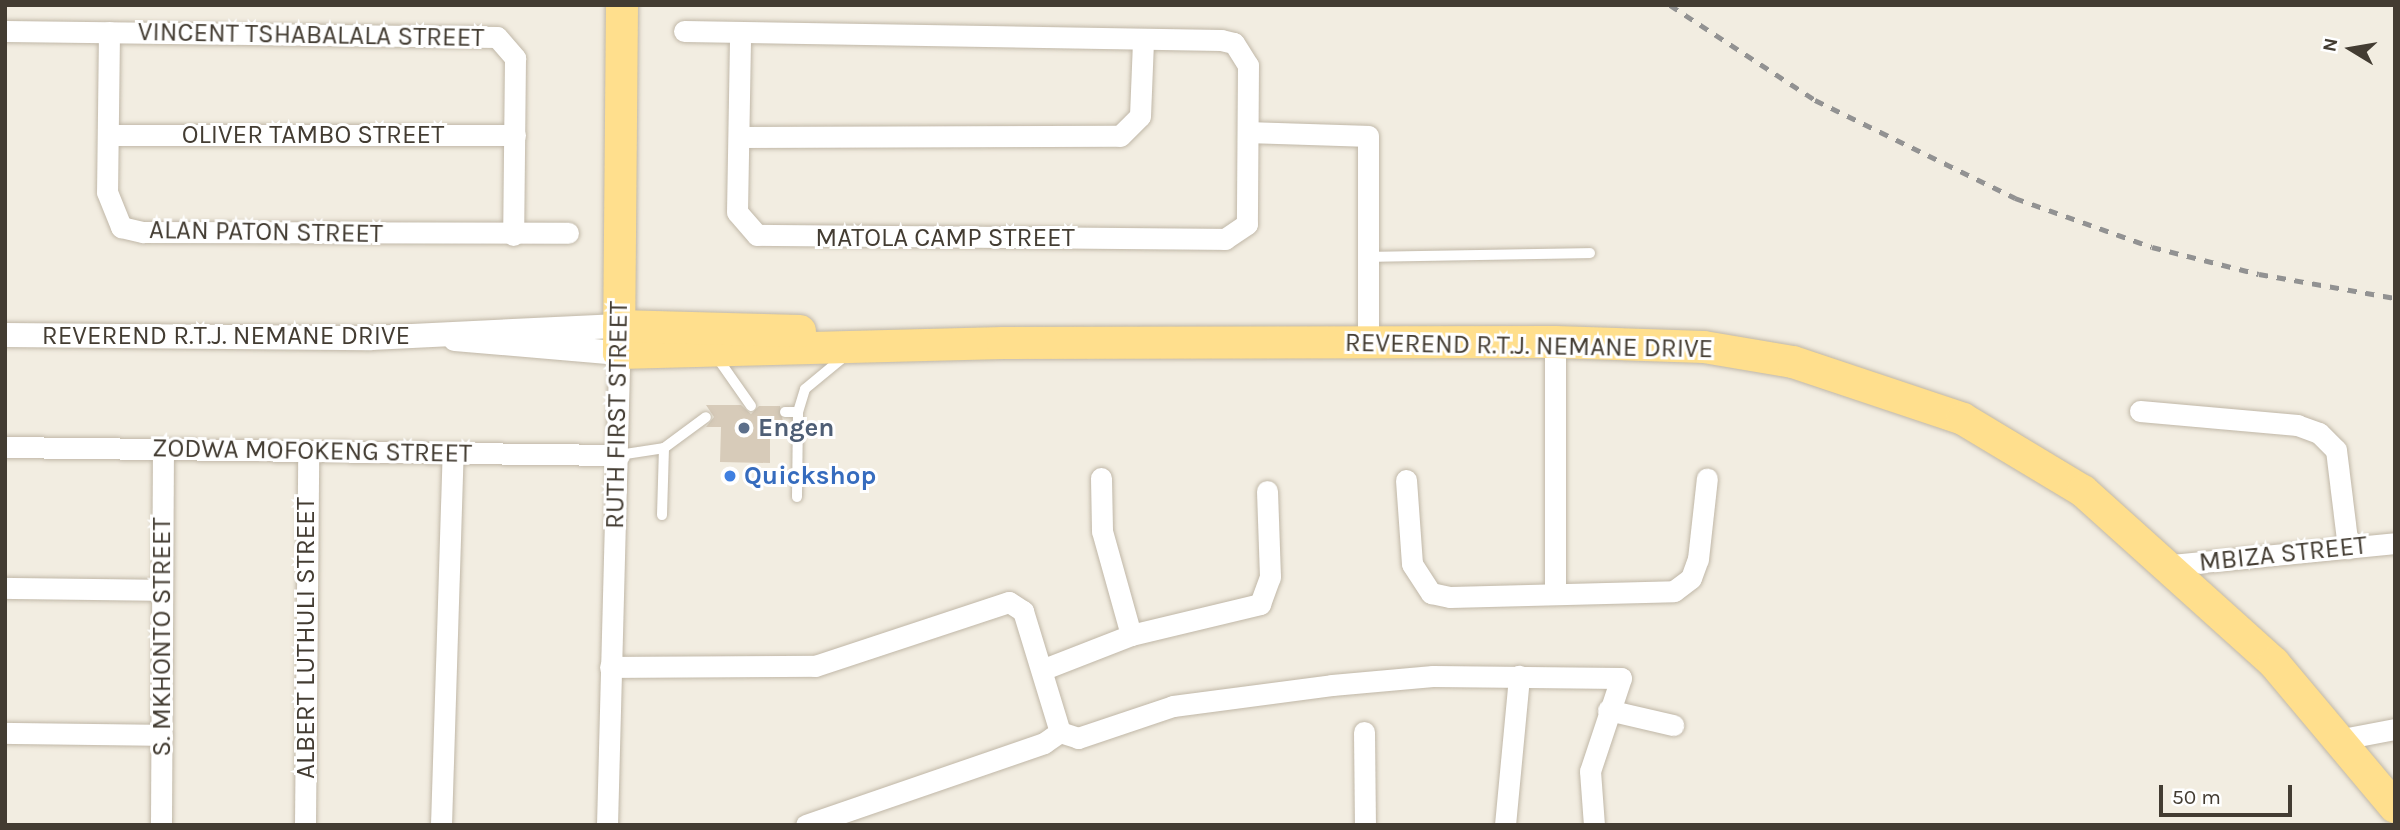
<!DOCTYPE html>
<html>
<head>
<meta charset="utf-8">
<style>
  body { margin:0 }
  #map { position:relative; width:2400px; height:830px; overflow:hidden; background:#f2ede1; font-family:Karla,sans-serif }
  div>[style] { position:absolute }
  .building>* { inset:0; background:#d7cbb9 }
  .roads { filter:drop-shadow(0 0 2px #c0b7a7) drop-shadow(0 0 2px #c0b7a7) }
  .service>* { height:10px; margin:-5px; padding:0 5px; transform-origin:5px; border-radius:5px; background:#fff }
  .minor>* { height:21px; margin:-10.5px; padding:0 10.5px; transform-origin:10.5px; border-radius:10.5px; background:#fff }
  .tertiary>* { height:24px; margin:-12px; padding:0 12px; transform-origin:12px; border-radius:12px; background:#fff }
  .primary>* { height:32px; margin:-16px; padding:0 16px; transform-origin:16px; border-radius:16px; background:#ffdf8d }
  .rail>* { height:5px; margin-top:-2.5px; transform-origin:0; background:repeating-linear-gradient(90deg,#929292 0 9px,transparent 0 18px) }
  .dots>* { width:19px; height:19px; translate:-50% -50%; box-sizing:border-box; border:4px solid #fff; border-radius:50% }
  span { translate:-50% -50%; white-space:nowrap; text-align:center; line-height:1.15; -webkit-text-stroke:6px #fff; paint-order:stroke }
  .street-label { font-size:26px; color:#433c32 }
  .service-label { font-size:26px; color:#4e5e75; font-weight:700 }
  .left { translate:0 -50%; text-align:left }
  .shop-label { font-size:26px; color:#366cbe; font-weight:700 }
  .frame { position:absolute; inset:0; border:7px solid #433c32; pointer-events:none }
  .north { position:absolute; left:2316px; top:14px; width:70px; height:70px; -webkit-text-stroke:5px #fff; paint-order:stroke; rotate:281deg; font-size:19px; font-weight:700; line-height:28px; text-align:center; color:#433c32 }
  .north::after { content:''; display:block; margin:auto; width:24px; height:32px; background:#433c32; clip-path:polygon(50% 0,100% 100%,50% 72%,0 100%) }
  .scale { position:absolute; left:2159px; top:785px; width:133px; height:32px; box-sizing:border-box; border:4px solid #433c32; border-top:0; padding-left:9px; font-size:21px; line-height:24px; white-space:nowrap; color:#433c32; -webkit-text-stroke:5px #fff; paint-order:stroke }
</style>
</head>
<body>
<div id="map">
  <div class="building">
    <div style="clip-path:polygon(706px 405px,741px 405px,751px 414px,759px 406px,780px 406px,784px 427px,770px 427px,770px 463px,720px 462px,721px 427px,706px 427px,714px 417px)"></div>
  </div>
  <div class="roads">
    <div class="service">
      <div style="left:1368px;top:257px;width:222px;rotate:-1deg"></div>
      <div style="left:716px;top:356px;width:61px;rotate:55deg"></div>
      <div style="left:785px;top:412px;width:13px"></div>
      <div style="left:798px;top:412px;width:24px;rotate:-73deg"></div>
      <div style="left:805px;top:389px;width:52px;rotate:-39.5deg"></div>
      <div style="left:619px;top:455px;width:46px;rotate:-8.8deg"></div>
      <div style="left:664px;top:448px;width:52px;rotate:-36.4deg"></div>
      <div style="left:797px;top:497px;width:85px;rotate:-89.3deg"></div>
      <div style="left:662px;top:515px;width:67px;rotate:-88.3deg"></div>
    </div>
    <div class="minor">
      <div style="left:5px;top:31px;width:492px;rotate:0.7deg"></div>
      <div style="left:497px;top:37px;width:28px;rotate:49deg"></div>
      <div style="left:515px;top:58px;width:177px;rotate:90.6deg"></div>
      <div style="left:684px;top:31px;width:537px;rotate:0.96deg"></div>
      <div style="left:1221px;top:40px;width:13px;rotate:13deg"></div>
      <div style="left:1234px;top:43px;width:26px;rotate:58deg"></div>
      <div style="left:1248px;top:65px;width:159px;rotate:90.4deg"></div>
      <div style="left:1247px;top:224px;width:27px;rotate:146deg"></div>
      <div style="left:1225px;top:239px;width:468px;rotate:-179.5deg"></div>
      <div style="left:757px;top:235px;width:30px;rotate:-131deg"></div>
      <div style="left:737px;top:212px;width:180px;rotate:-89deg"></div>
      <div style="left:109px;top:32px;width:160px;rotate:90.7deg"></div>
      <div style="left:107px;top:192px;width:38px;rotate:68deg"></div>
      <div style="left:121px;top:227px;width:23px;rotate:13deg"></div>
      <div style="left:143px;top:232px;width:425px;rotate:0.1deg"></div>
      <div style="left:1249px;top:132px;width:119px;rotate:1.9deg"></div>
      <div style="left:1368px;top:136px;width:208px;rotate:90deg"></div>
      <div style="left:110px;top:135px;width:405px"></div>
      <div style="left:740px;top:137px;width:380px;rotate:-0.2deg"></div>
      <div style="left:1120px;top:136px;width:28px;rotate:-45deg"></div>
      <div style="left:1140px;top:116px;width:75px;rotate:-87.7deg"></div>
      <div style="left:2140px;top:411px;width:158px;rotate:5.1deg"></div>
      <div style="left:2297px;top:425px;width:23px;rotate:20deg"></div>
      <div style="left:2319px;top:433px;width:24px;rotate:45deg"></div>
      <div style="left:2336px;top:450px;width:99px;rotate:83deg"></div>
      <div style="left:5px;top:447px;width:614px;rotate:0.75deg"></div>
      <div style="left:1101px;top:478px;width:53px;rotate:88.9deg"></div>
      <div style="left:1102px;top:531px;width:108px;rotate:74.4deg"></div>
      <div style="left:1406px;top:480px;width:84px;rotate:85.9deg"></div>
      <div style="left:1412px;top:564px;width:35px;rotate:57deg"></div>
      <div style="left:1431px;top:593px;width:19px;rotate:12deg"></div>
      <div style="left:1450px;top:597px;width:224px;rotate:-1.5deg"></div>
      <div style="left:1674px;top:591px;width:21px;rotate:-37deg"></div>
      <div style="left:1691px;top:578px;width:20px;rotate:-70deg"></div>
      <div style="left:1698px;top:559px;width:81px;rotate:-83.7deg"></div>
      <div style="left:2172px;top:565px;width:224px;rotate:-5.6deg"></div>
      <div style="left:5px;top:588px;width:157px;rotate:0.7deg"></div>
      <div style="left:1555px;top:593px;width:251px;rotate:-90deg"></div>
      <div style="left:610px;top:667px;width:205px;rotate:-0.3deg"></div>
      <div style="left:815px;top:666px;width:204px;rotate:-18.3deg"></div>
      <div style="left:1009px;top:602px;width:17px;rotate:33deg"></div>
      <div style="left:1023px;top:611px;width:127px;rotate:73deg"></div>
      <div style="left:1044px;top:669px;width:93px;rotate:-21.3deg"></div>
      <div style="left:1131px;top:635px;width:133px;rotate:-13.5deg"></div>
      <div style="left:1260px;top:604px;width:29px;rotate:-70deg"></div>
      <div style="left:1270px;top:577px;width:86px;rotate:-92deg"></div>
      <div style="left:1608px;top:710px;width:67px;rotate:13deg"></div>
      <div style="left:1060px;top:732px;width:19px;rotate:18deg"></div>
      <div style="left:1078px;top:738px;width:100px;rotate:-18.6deg"></div>
      <div style="left:1173px;top:706px;width:160px;rotate:-7.5deg"></div>
      <div style="left:1332px;top:685px;width:101px;rotate:-5.1deg"></div>
      <div style="left:1433px;top:676px;width:188px;rotate:0.6deg"></div>
      <div style="left:1621px;top:678px;width:98px;rotate:108.4deg"></div>
      <div style="left:1590px;top:771px;width:54px;rotate:85.8deg"></div>
      <div style="left:1364px;top:732px;width:93px;rotate:89.4deg"></div>
      <div style="left:5px;top:733px;width:157px;rotate:0.7deg"></div>
      <div style="left:2342px;top:739px;width:54px;rotate:-10.7deg"></div>
      <div style="left:161px;top:825px;width:376px;rotate:-89.7deg"></div>
      <div style="left:305px;top:825px;width:374px;rotate:-89.5deg"></div>
      <div style="left:441px;top:825px;width:372px;rotate:-88.2deg"></div>
      <div style="left:607px;top:825px;width:472px;rotate:-88.5deg"></div>
      <div style="left:806px;top:825px;width:252px;rotate:-19deg"></div>
      <div style="left:1044px;top:743px;width:19px;rotate:-35deg"></div>
      <div style="left:1505px;top:825px;width:150px;rotate:-84.6deg"></div>
    </div>
    <div class="tertiary">
      <div style="left:5px;top:335px;width:366px;rotate:0.5deg"></div>
      <div style="left:371px;top:338px;width:248px;rotate:-2.8deg"></div>
      <div style="left:455px;top:339px;width:165px;rotate:4.9deg"></div>
    </div>
    <div class="primary">
      <div style="left:622px;top:5px;width:348px;rotate:90.5deg"></div>
      <div style="left:619px;top:353px;width:384px;rotate:-1.5deg"></div>
      <div style="left:1003px;top:343px;width:552px;rotate:-0.1deg"></div>
      <div style="left:1555px;top:342px;width:149px;rotate:1.9deg"></div>
      <div style="left:1704px;top:347px;width:90px;rotate:9.6deg"></div>
      <div style="left:1793px;top:362px;width:179px;rotate:18.5deg"></div>
      <div style="left:1963px;top:419px;width:140px;rotate:31deg"></div>
      <div style="left:2083px;top:491px;width:257px;rotate:42deg"></div>
      <div style="left:2274px;top:663px;width:188px;rotate:50deg"></div>
      <div style="left:619px;top:326px;width:181px;rotate:1.6deg"></div>
    </div>
  </div>
  <div class="rail">
    <div style="left:1670px;top:5px;width:173px;rotate:33.2deg"></div>
    <div style="left:1815px;top:100px;width:223px;rotate:26.1deg"></div>
    <div style="left:2015px;top:198px;width:145px;rotate:19.7deg"></div>
    <div style="left:2152px;top:247px;width:110px;rotate:14.2deg"></div>
    <div style="left:2259px;top:274px;width:138px;rotate:10deg"></div>
  </div>
  <div class="dots">
    <div style="left:744px;top:428px;background:#5c6f8a"></div>
    <div style="left:730px;top:476px;background:#3f7fe0"></div>
  </div>
  <div class="street-label">
    <span style="left:311px;top:35px;rotate:1deg">VINCENT TSHABALALA STREET</span>
    <span style="left:313px;top:135px">OLIVER TAMBO STREET</span>
    <span style="left:266px;top:232px;rotate:1deg">ALAN PATON STREET</span>
    <span style="left:945px;top:238px">MATOLA CAMP STREET</span>
    <span style="left:226px;top:336px">REVEREND R.T.J. NEMANE DRIVE</span>
    <span style="left:1529px;top:346px;rotate:1deg">REVEREND R.T.J. NEMANE DRIVE</span>
    <span style="left:617px;top:415px;rotate:-89deg">RUTH FIRST STREET</span>
    <span style="left:312px;top:451px;rotate:1deg">ZODWA MOFOKENG STREET</span>
    <span style="left:2283px;top:554px;rotate:-6deg">MBIZA STREET</span>
    <span style="left:162px;top:637px;rotate:-90deg">S. MKHONTO STREET</span>
    <span style="left:306px;top:638px;rotate:-90deg">ALBERT LUTHULI STREET</span>
  </div>
  <div class="service-label">
    <span class="left" style="left:758px;top:428px">Engen</span>
  </div>
  <div class="shop-label">
    <span class="left" style="left:744px;top:476px">Quickshop</span>
  </div>
  <div class="frame"></div>
  <div class="north">N</div>
  <div class="scale">50 m</div>
</div>
</body>
</html>
